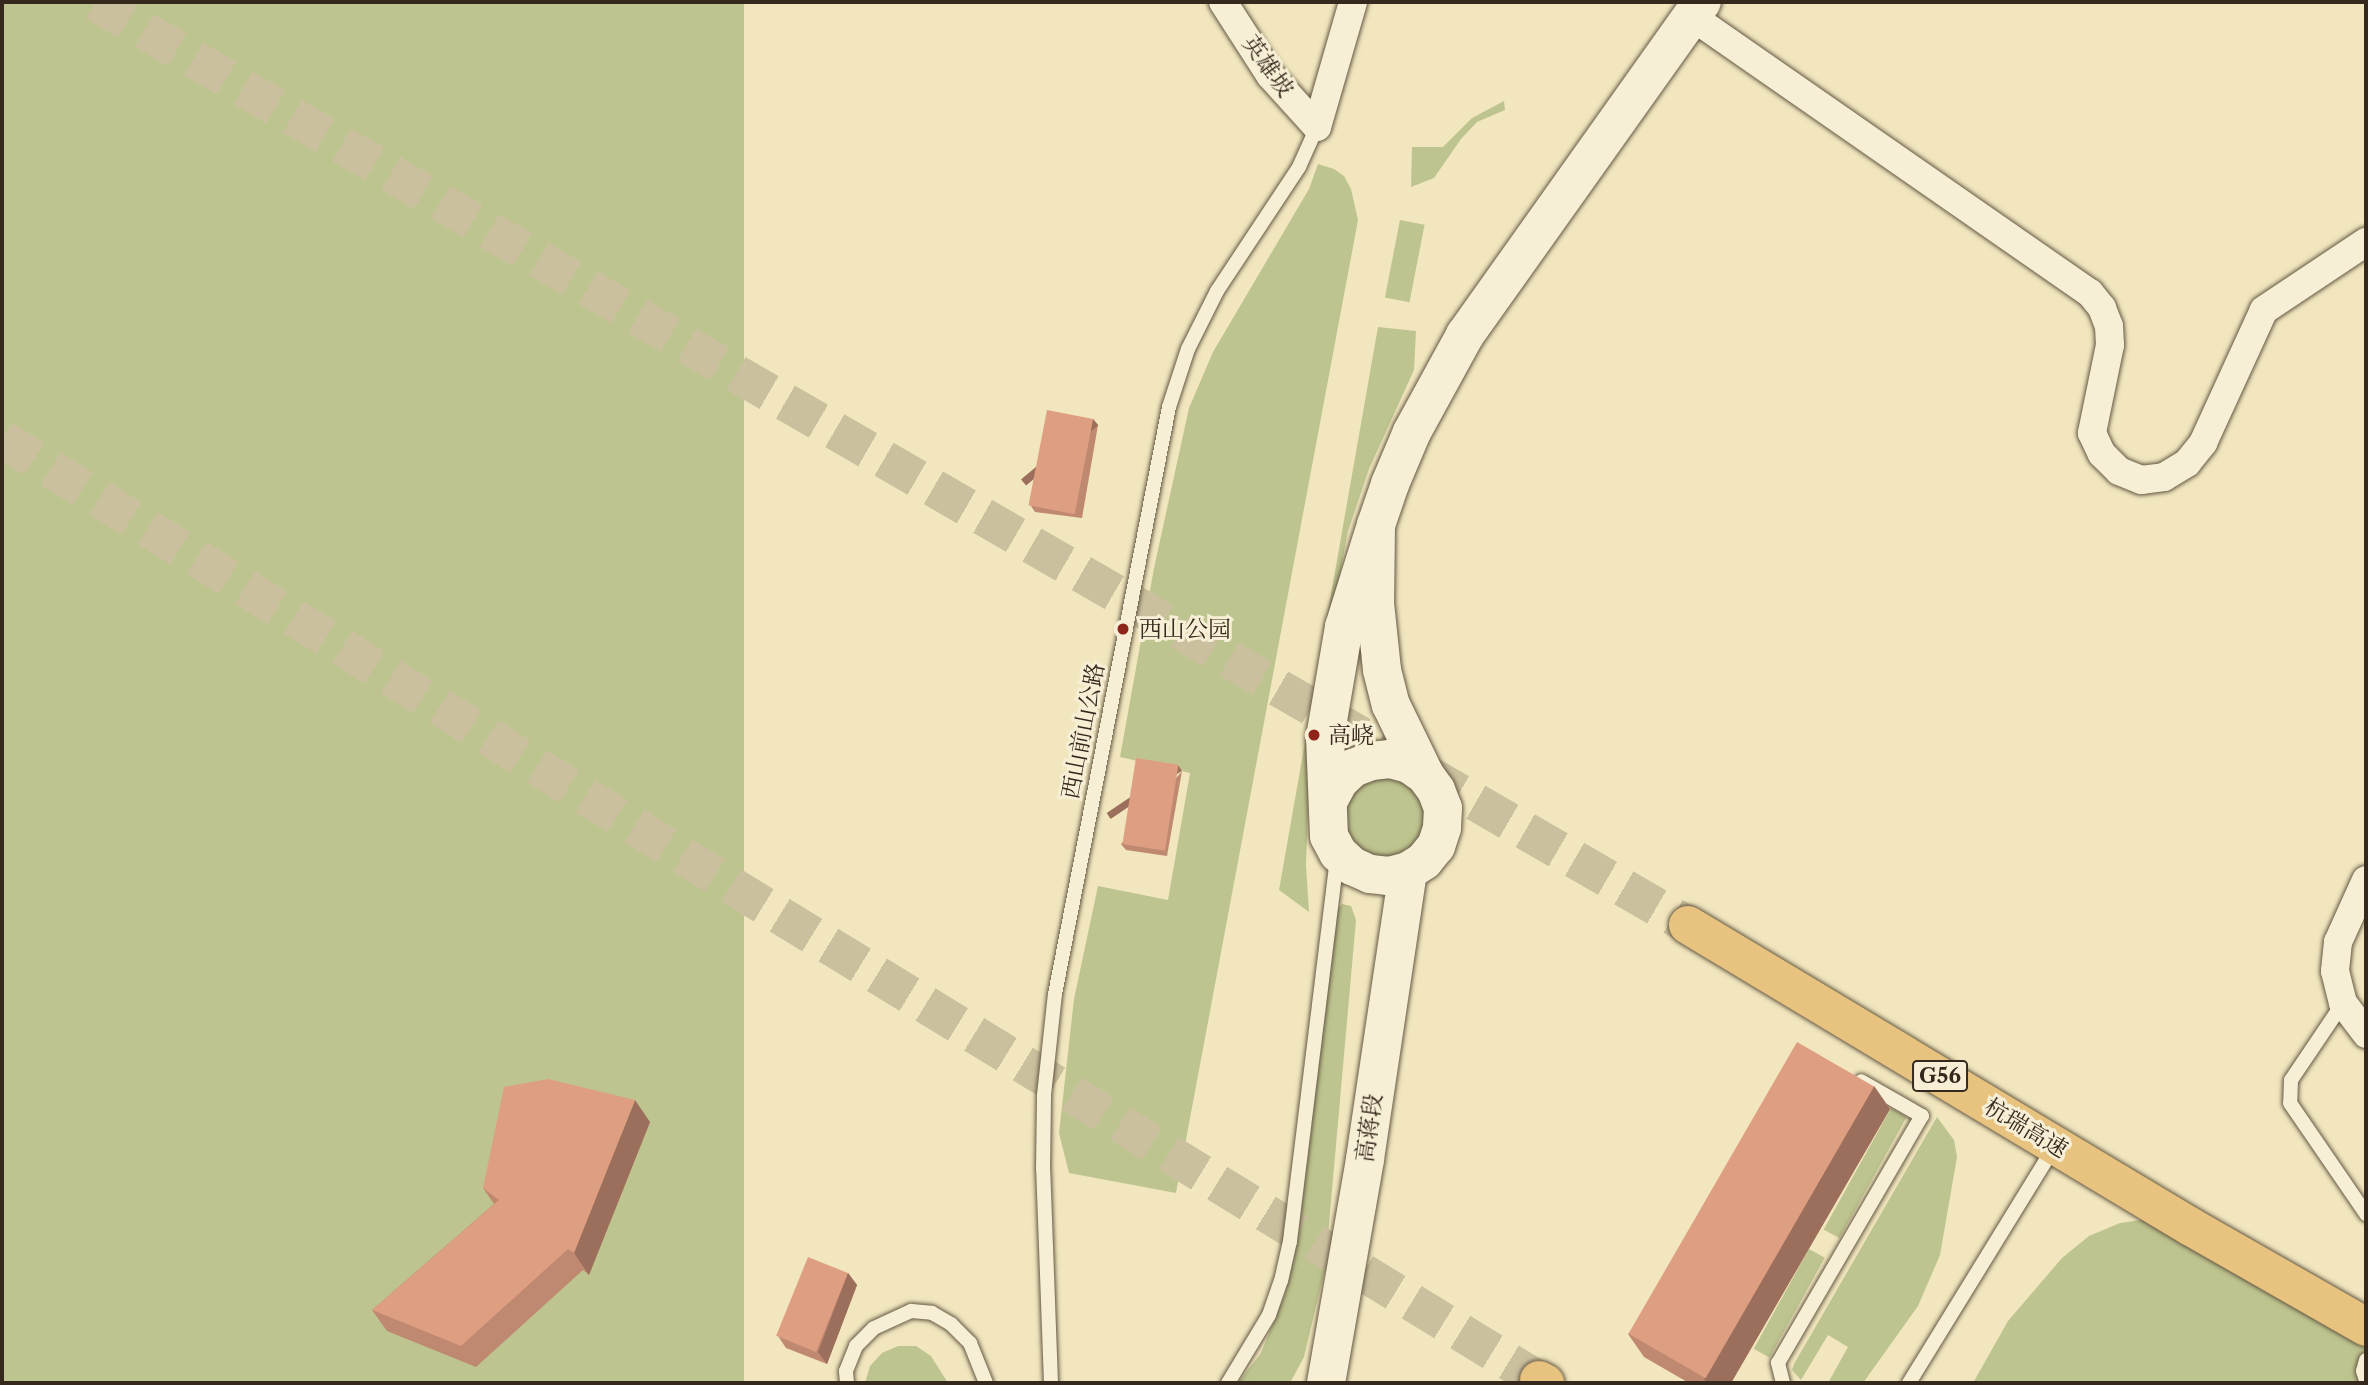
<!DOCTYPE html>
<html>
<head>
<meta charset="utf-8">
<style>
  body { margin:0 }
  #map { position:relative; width:2368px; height:1385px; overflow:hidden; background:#f1e6be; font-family:"Libre Caslon Text","Noto Serif SC",serif }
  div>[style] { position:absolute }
  .green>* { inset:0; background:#bec48f; transform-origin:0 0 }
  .round { border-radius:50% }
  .motorway-tunnel>* { height:38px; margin-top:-19px; transform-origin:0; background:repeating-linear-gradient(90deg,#cbc09e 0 38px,transparent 0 57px) }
  .roads { filter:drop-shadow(0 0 2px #645844) drop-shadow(0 0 2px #645844) }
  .service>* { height:14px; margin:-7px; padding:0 7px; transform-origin:7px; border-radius:7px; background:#f6efd5 }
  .minor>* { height:28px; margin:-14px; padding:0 14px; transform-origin:14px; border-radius:14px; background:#f6efd5 }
  .secondary>* { height:38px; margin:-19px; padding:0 19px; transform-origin:19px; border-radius:19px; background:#f6efd5 }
  .motorway>* { height:38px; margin:-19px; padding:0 19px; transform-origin:19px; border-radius:19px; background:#e8c37f }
  .wall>* { inset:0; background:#bf8870 }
  .shaded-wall>* { inset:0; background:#9b6f5b; transform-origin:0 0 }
  .building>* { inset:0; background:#de9e82; transform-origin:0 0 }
  .dots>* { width:19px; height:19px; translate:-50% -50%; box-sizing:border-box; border:4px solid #f6efd5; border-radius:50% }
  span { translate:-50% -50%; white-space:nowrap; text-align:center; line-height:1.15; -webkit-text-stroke:6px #f6efd5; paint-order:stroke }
  .shield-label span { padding:2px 5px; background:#f6efd5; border:2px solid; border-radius:5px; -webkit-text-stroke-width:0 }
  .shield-label { font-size:21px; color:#35281c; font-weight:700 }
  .street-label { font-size:23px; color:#35281c }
  .poi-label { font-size:23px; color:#35281c }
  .left { translate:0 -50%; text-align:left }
  .frame { position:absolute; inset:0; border:4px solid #35281c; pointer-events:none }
</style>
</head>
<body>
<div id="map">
  <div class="green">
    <div style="left:2px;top:2px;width:742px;height:1381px"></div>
    <div style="clip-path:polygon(1504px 101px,1505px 110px,1477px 122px,1461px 139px,1434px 178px,1411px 187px,1412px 147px,1443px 147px,1472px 118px)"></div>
    <div style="clip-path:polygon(1318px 164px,1334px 169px,1344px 176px,1351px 189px,1358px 220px,1176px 1193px,1069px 1173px,1059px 1133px,1074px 999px,1098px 886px,1168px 900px,1190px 773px,1120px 757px,1154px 568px,1189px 408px,1213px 352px,1309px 189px)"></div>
    <div style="left:1400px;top:220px;width:25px;height:79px;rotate:11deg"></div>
    <div style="clip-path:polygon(1378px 327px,1416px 331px,1414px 370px,1369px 469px,1348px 531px,1311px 727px,1306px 865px,1309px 912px,1279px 890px)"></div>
    <div class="round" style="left:1345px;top:777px;width:80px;height:80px"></div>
    <div style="clip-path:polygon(1342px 904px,1351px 906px,1356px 920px,1325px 1269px,1304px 1357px,1290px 1383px,1238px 1383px,1261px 1353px,1286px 1291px,1335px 913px)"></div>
    <div style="left:1891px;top:1108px;width:18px;height:139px;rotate:29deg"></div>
    <div style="clip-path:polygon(1937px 1117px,1954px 1140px,1957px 1157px,1940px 1255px,1918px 1306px,1863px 1383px,1828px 1383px,1848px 1347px,1828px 1335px,1801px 1380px,1792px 1370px,1794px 1364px)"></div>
    <div style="clip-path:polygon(2141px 1220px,2160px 1224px,2366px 1345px,2366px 1383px,1973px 1383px,2008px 1321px,2062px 1258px,2089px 1236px,2120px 1223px)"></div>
    <div style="left:1809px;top:1249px;width:18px;height:114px;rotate:29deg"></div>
    <div style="clip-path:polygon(898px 1346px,916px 1346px,931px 1356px,948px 1383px,865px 1383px,870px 1366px,882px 1353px)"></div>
  </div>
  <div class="motorway-tunnel">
    <div style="left:95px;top:2px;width:1841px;rotate:30.09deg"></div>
    <div style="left:2px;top:439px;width:1802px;rotate:31.48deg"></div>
  </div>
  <div class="roads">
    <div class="service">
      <div style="left:2343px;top:1003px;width:93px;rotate:124deg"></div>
      <div style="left:2291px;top:1080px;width:23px;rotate:92deg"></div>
      <div style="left:2290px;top:1103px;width:135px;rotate:55.6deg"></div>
      <div style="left:2366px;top:1360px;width:11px;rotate:105deg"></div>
      <div style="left:2363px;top:1371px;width:9px;rotate:72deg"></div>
      <div style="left:847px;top:1383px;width:12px;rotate:-95deg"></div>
      <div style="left:846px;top:1371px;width:27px;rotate:-68deg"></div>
      <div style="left:856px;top:1346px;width:25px;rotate:-45deg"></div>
      <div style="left:874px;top:1328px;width:41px;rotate:-24.7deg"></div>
      <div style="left:911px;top:1311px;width:21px;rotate:5deg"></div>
      <div style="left:932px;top:1313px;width:22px;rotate:30deg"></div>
      <div style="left:951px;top:1324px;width:27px;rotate:45deg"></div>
      <div style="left:970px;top:1343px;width:43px;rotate:68.2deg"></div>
      <div style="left:1051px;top:1383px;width:214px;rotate:-92.1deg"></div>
      <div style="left:1043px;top:1169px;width:74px;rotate:-89.2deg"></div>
      <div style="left:1044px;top:1095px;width:102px;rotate:-83.8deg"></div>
      <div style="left:1055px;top:994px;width:598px;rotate:-79.01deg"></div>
      <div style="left:1169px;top:407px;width:61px;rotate:-71.9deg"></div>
      <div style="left:1188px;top:349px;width:65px;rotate:-63.4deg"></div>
      <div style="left:1217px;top:291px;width:149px;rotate:-56.5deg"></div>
      <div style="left:1299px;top:167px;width:44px;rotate:-65.8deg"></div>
      <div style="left:1228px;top:1383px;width:79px;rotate:-58.9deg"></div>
      <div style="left:1269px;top:1315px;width:36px;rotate:-71deg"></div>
      <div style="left:1281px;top:1281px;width:41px;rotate:-77.3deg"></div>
      <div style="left:1290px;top:1241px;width:384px;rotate:-83deg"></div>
      <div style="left:1783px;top:1383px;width:21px;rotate:-104deg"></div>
      <div style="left:1778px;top:1363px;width:286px;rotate:-59.8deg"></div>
      <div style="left:1922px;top:1116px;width:70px;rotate:-150.2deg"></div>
      <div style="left:1909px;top:1383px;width:277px;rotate:-58.4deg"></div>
    </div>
    <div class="minor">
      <div style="left:1223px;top:2px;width:87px;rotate:57.2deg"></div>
      <div style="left:1270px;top:75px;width:70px;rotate:47.9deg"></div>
      <div style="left:1691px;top:16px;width:486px;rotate:34.8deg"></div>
      <div style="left:2090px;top:293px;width:19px;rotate:51deg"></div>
      <div style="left:2102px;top:308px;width:19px;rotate:69deg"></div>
      <div style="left:2109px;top:326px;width:19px;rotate:87deg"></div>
      <div style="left:2110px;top:345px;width:90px;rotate:101.6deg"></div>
      <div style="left:2092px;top:433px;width:23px;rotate:65deg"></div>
      <div style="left:2102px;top:454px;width:24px;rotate:45deg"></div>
      <div style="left:2119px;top:471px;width:24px;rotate:22deg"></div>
      <div style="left:2141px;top:480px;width:23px;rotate:-7deg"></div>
      <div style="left:2164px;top:477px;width:27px;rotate:-31deg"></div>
      <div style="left:2187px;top:463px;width:26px;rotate:-51deg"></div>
      <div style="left:2203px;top:443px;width:146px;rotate:-65.4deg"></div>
      <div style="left:2264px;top:310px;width:123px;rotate:-33.7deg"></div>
      <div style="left:1317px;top:127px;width:130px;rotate:-73.9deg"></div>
      <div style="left:2366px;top:880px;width:68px;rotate:114.3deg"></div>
      <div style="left:2338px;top:942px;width:29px;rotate:96deg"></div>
      <div style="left:2335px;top:971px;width:33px;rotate:76deg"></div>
      <div style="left:2343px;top:1003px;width:39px;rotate:53deg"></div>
    </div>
    <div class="secondary">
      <div style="left:1376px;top:525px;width:78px;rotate:90.7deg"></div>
      <div style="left:1375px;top:603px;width:67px;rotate:84deg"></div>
      <div style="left:1382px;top:670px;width:36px;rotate:76deg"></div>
      <div style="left:1391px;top:705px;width:78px;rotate:64.1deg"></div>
      <div style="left:1425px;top:775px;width:19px;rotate:54deg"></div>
      <div style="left:1436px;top:790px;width:19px;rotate:69deg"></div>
      <div style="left:1443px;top:808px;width:20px;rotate:93deg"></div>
      <div style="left:1442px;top:828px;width:19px;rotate:108deg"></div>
      <div style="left:1436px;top:846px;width:19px;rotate:129deg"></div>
      <div style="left:1424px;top:861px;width:19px;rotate:148deg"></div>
      <div style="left:1408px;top:871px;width:20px;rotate:165deg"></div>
      <div style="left:1389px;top:876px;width:19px;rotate:-174deg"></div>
      <div style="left:1370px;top:874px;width:20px;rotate:-156deg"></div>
      <div style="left:1352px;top:866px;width:19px;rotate:-137deg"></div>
      <div style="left:1338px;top:853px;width:19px;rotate:-118deg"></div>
      <div style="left:1329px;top:836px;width:98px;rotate:-92.3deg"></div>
      <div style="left:1325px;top:738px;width:113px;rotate:-80.3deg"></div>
      <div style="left:1344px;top:627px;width:107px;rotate:-72.6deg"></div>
      <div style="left:1376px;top:525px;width:43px;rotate:-71.1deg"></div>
      <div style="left:1390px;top:484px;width:56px;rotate:-67.1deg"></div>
      <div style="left:1412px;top:432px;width:111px;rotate:-61.3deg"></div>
      <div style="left:1465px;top:335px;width:409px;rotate:-54.6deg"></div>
      <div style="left:1330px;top:798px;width:19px;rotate:-62deg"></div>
      <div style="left:1339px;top:781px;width:19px;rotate:-43deg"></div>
      <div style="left:1353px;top:768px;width:19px;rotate:-21deg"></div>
      <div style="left:1371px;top:761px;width:19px;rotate:-6deg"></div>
      <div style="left:1390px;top:759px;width:20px;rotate:15deg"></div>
      <div style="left:1409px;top:764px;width:19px;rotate:35deg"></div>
      <div style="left:1326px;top:1383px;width:227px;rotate:-80.1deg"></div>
      <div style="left:1365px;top:1159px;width:291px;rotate:-81.5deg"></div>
    </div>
    <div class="motorway">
      <div style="left:1688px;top:925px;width:587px;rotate:30.98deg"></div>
      <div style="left:2191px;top:1227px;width:202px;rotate:29.7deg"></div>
      <div style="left:1539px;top:1380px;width:7px;rotate:27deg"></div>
    </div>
  </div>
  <div class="wall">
    <div style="clip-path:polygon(1093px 419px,1098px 425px,1082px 518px,1035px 512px,1031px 506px)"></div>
    <div style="clip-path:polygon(1182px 771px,1167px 856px,1126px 850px,1121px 844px)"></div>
    <div style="clip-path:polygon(1874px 1086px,1890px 1109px,1731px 1383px,1689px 1383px,1644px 1357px,1628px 1334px)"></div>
    <div style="clip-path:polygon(650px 1122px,589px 1275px,583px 1270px,476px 1367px,387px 1331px,372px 1310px,494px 1204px,483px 1188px)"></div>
    <div style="clip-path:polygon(848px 1273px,857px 1285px,827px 1364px,786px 1348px,778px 1336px)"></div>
  </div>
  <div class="shaded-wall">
    <div style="left:1093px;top:419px;width:8px;height:94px;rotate:50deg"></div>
    <div style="left:1178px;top:765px;width:7px;height:86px;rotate:56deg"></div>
    <div style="clip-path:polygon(1874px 1086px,1890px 1109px,1731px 1383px,1707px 1383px,1704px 1379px)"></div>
    <div style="clip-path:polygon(635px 1100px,650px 1122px,589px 1275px,574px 1253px)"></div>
    <div style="clip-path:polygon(848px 1273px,857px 1285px,827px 1364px,818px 1352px)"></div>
  </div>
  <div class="building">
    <div style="left:1047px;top:410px;width:47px;height:97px;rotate:11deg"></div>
    <div style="left:1136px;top:758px;width:43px;height:87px;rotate:9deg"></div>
    <div style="left:1797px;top:1042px;width:89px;height:337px;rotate:30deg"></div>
    <div style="clip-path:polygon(548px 1079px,635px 1100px,574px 1253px,568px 1249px,461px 1346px,372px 1310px,499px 1200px,483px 1188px,504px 1087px)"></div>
    <div style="left:808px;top:1257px;width:43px;height:85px;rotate:22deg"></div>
  </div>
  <div class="dots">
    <div style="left:1123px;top:629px;background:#8f2418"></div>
    <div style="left:1314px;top:735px;background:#8f2418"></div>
  </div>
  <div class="shield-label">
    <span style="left:1940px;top:1076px">G56</span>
  </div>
  <div class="street-label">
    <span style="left:1268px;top:66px;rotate:54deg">英雄坡</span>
    <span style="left:1083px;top:731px;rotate:-79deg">西山前山公路</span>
    <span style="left:1369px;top:1128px;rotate:-82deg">高蒋段</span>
    <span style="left:2026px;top:1128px;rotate:31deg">杭瑞高速</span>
  </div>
  <div class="poi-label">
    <span class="left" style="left:1139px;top:629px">西山公园</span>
    <span class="left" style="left:1328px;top:735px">高峣</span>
  </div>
  <div class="frame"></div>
</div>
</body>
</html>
